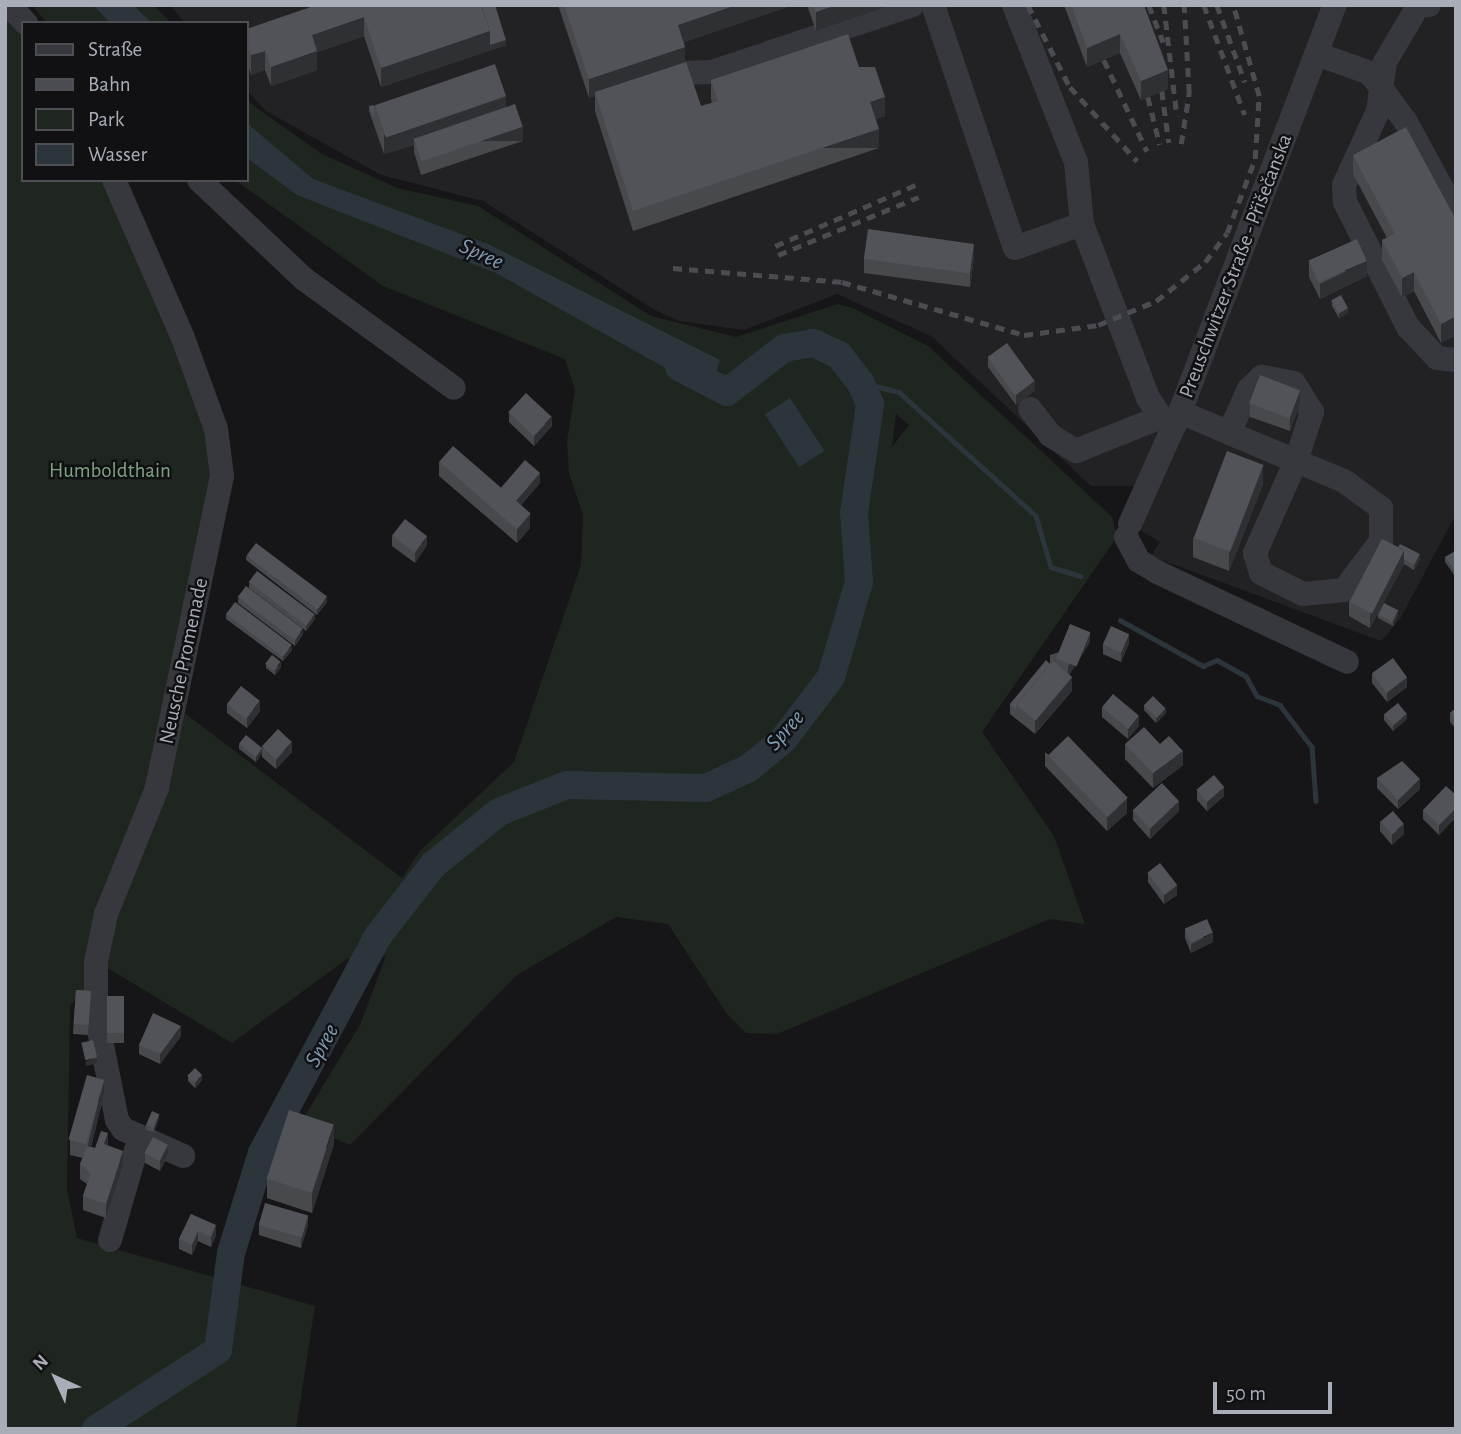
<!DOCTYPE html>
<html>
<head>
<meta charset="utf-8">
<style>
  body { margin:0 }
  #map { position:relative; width:1461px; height:1434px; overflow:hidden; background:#161618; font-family:"Alegreya Sans",sans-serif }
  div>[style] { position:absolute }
  .built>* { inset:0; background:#222225 }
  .green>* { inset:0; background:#1e261f }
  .water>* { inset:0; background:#2c353c; transform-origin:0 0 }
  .stream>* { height:4.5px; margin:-2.25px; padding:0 2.25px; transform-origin:2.25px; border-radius:2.25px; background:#2c353c }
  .river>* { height:28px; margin:-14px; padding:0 14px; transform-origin:14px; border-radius:14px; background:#2c353c }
  .minor>* { height:24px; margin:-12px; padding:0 12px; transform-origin:12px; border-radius:12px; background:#37383d }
  .rail>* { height:4.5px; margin-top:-2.25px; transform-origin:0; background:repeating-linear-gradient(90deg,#4a4c52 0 9px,transparent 0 16px) }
  .wall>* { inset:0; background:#47494d; transform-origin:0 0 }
  .shaded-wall>* { inset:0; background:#2f3033; transform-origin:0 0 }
  .building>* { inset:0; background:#525359; transform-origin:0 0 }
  span { translate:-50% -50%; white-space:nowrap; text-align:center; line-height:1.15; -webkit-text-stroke:5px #111113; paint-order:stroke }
  .street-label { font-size:21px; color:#a8adb8 }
  .park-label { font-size:21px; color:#7fa381 }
  .water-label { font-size:23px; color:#7f9bb3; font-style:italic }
  .frame { position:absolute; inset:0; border:7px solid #a8adb8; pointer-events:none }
  .legend { position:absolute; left:21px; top:21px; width:228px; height:161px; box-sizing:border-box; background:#111113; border:2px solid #4d4f55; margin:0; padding:9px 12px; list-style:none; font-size:21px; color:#a8adb8 }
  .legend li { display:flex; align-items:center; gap:14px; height:35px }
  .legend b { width:35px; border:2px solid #4d4f55 }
  .north { position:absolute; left:21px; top:1343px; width:70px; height:70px; -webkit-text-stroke:5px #111113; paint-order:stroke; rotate:315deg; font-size:19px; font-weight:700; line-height:28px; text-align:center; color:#a8adb8 }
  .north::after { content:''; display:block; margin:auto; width:24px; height:32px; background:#a8adb8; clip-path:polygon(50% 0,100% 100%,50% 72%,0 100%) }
  .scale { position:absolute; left:1213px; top:1382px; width:119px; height:32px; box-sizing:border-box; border:4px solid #a8adb8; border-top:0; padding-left:9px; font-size:21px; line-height:24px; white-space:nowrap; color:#a8adb8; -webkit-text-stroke:5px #111113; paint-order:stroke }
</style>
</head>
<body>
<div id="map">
  <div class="built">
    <div style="clip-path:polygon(170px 5px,1456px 5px,1456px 514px,1400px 619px,1381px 641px,1151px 556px,1160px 542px,1138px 529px,1138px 486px,1091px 486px,931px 336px,837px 294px,744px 330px,679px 321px,655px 310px,483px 201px,381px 175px,266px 111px,247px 90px,247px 23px,185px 23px)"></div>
  </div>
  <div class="green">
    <div style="clip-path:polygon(32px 5px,154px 5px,171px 23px,47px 23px)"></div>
    <div style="clip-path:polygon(5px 15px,23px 34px,23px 180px,101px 180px,170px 322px,210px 429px,215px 479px,151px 785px,84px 992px,70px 1005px,67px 1190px,77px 1238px,315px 1306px,296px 1429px,5px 1429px)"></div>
    <div style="clip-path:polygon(evenodd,247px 101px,322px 154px,397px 188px,478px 206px,651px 316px,736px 337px,838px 304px,853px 308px,928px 346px,1112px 517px,1117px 537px,982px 732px,1054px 836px,1085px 924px,1050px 919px,777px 1034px,746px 1033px,727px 1014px,668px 924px,616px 917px,517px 975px,350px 1145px,300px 1124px,360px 1025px,386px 956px,347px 959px,232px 1043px,106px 967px,113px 915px,182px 711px,402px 878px,420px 851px,514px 762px,581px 565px,583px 515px,569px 473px,567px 441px,575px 390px,565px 359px,383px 286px,235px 180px,247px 180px,247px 101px,896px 414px,909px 425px,892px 447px,892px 446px,896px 414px)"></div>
  </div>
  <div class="water">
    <div style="clip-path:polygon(93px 5px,133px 5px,152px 23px,110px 23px)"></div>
    <div style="clip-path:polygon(247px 123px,313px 179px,488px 244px,720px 360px,710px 393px,496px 273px,297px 195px,247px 158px)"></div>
    <div style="left:790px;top:398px;width:63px;height:30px;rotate:57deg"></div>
  </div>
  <div class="stream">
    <div style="left:860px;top:382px;width:40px;rotate:14.4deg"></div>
    <div style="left:899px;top:392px;width:185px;rotate:42.1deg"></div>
    <div style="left:1036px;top:516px;width:53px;rotate:73.6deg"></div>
    <div style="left:1051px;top:567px;width:31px;rotate:17deg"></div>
    <div style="left:1120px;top:620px;width:95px;rotate:29deg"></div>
    <div style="left:1203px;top:666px;width:15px;rotate:-23deg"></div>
    <div style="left:1217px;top:660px;width:33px;rotate:29deg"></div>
    <div style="left:1246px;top:676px;width:23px;rotate:61deg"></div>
    <div style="left:1257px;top:696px;width:25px;rotate:21deg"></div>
    <div style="left:1280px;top:705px;width:53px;rotate:52.7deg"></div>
    <div style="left:1312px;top:747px;width:54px;rotate:85.8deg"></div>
  </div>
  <div class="river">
    <div style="left:96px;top:1429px;width:145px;rotate:-32.9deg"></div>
    <div style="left:218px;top:1350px;width:98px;rotate:-82.4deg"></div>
    <div style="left:231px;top:1253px;width:105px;rotate:-72.8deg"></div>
    <div style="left:262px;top:1153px;width:246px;rotate:-61.9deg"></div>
    <div style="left:378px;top:936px;width:90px;rotate:-52.2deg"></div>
    <div style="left:433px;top:865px;width:85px;rotate:-38.8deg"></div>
    <div style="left:499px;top:812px;width:73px;rotate:-21.7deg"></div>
    <div style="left:567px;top:785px;width:139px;rotate:1.2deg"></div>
    <div style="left:706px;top:788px;width:47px;rotate:-24.9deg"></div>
    <div style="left:749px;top:768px;width:44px;rotate:-39.5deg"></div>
    <div style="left:783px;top:740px;width:79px;rotate:-52.7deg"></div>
    <div style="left:831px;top:677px;width:99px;rotate:-73.6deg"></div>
    <div style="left:859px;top:582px;width:69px;rotate:-94.1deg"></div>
    <div style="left:854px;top:513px;width:110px;rotate:-81.6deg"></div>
    <div style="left:870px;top:404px;width:24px;rotate:-114deg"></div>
    <div style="left:860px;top:382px;width:34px;rotate:-128deg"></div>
    <div style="left:839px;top:355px;width:29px;rotate:-155deg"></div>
    <div style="left:813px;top:343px;width:29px;rotate:170deg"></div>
    <div style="left:784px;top:348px;width:72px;rotate:142.3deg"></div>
    <div style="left:727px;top:392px;width:54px;rotate:-152.5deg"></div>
  </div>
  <div class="minor">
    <div style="left:9px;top:5px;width:25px;rotate:47deg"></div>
    <div style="left:933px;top:5px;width:256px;rotate:71.4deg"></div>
    <div style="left:1015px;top:248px;width:71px;rotate:-19.7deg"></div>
    <div style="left:1082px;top:224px;width:186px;rotate:69.2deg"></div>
    <div style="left:1148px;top:398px;width:23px;rotate:56deg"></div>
    <div style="left:1014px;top:5px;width:169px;rotate:68.5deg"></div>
    <div style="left:1076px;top:162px;width:62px;rotate:84.5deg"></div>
    <div style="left:1429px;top:5px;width:11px;rotate:175deg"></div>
    <div style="left:1418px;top:6px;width:65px;rotate:120.5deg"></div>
    <div style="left:1385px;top:62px;width:49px;rotate:98.1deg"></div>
    <div style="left:1378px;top:111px;width:81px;rotate:114.7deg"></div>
    <div style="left:1344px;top:185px;width:17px;rotate:87deg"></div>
    <div style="left:1345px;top:202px;width:140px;rotate:63.3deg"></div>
    <div style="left:1408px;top:327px;width:42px;rotate:46.9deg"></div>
    <div style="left:1437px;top:358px;width:19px;rotate:6deg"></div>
    <div style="left:1317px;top:54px;width:56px;rotate:19.7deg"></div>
    <div style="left:1370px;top:73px;width:61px;rotate:53.7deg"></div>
    <div style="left:1406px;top:122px;width:105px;rotate:61.5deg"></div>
    <div style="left:685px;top:73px;width:27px;rotate:-2deg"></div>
    <div style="left:712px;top:72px;width:211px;rotate:-18.5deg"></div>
    <div style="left:114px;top:180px;width:172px;rotate:66.4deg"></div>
    <div style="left:183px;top:338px;width:97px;rotate:70.1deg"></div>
    <div style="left:216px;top:429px;width:47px;rotate:82.7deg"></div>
    <div style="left:222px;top:476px;width:319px;rotate:101.8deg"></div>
    <div style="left:157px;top:788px;width:136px;rotate:112deg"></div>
    <div style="left:106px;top:914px;width:49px;rotate:101.8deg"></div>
    <div style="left:96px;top:962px;width:53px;rotate:90deg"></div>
    <div style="left:96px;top:1015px;width:107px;rotate:78.7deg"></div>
    <div style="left:117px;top:1120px;width:11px;rotate:56deg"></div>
    <div style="left:123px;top:1129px;width:66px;rotate:24.2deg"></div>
    <div style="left:199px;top:180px;width:144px;rotate:43.3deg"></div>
    <div style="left:304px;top:279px;width:185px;rotate:36deg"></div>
    <div style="left:1030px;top:409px;width:33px;rotate:52deg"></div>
    <div style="left:1050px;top:435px;width:31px;rotate:32deg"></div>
    <div style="left:1076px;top:451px;width:92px;rotate:-21.8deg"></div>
    <div style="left:1161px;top:417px;width:16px;rotate:27deg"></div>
    <div style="left:1180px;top:412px;width:41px;rotate:22.8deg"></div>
    <div style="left:1218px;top:428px;width:12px;rotate:24deg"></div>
    <div style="left:1229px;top:433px;width:73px;rotate:22.7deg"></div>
    <div style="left:1296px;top:461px;width:52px;rotate:22.6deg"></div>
    <div style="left:1344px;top:481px;width:46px;rotate:36.1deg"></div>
    <div style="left:1381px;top:508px;width:33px;rotate:90deg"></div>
    <div style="left:1381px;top:541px;width:61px;rotate:127.1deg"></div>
    <div style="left:1344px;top:590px;width:41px;rotate:174.4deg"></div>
    <div style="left:1303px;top:594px;width:47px;rotate:-153.4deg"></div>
    <div style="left:1261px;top:573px;width:21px;rotate:-107deg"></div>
    <div style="left:1255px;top:553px;width:101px;rotate:-66deg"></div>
    <div style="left:1296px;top:461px;width:52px;rotate:-71.9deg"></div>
    <div style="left:1312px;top:412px;width:34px;rotate:-122deg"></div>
    <div style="left:1294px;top:383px;width:33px;rotate:-169deg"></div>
    <div style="left:1262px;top:377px;width:18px;rotate:137deg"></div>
    <div style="left:1249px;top:389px;width:48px;rotate:114.4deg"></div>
    <div style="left:1130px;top:524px;width:123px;rotate:-65.9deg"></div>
    <div style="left:1180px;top:412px;width:436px;rotate:-69.2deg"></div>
    <div style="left:1126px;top:537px;width:27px;rotate:62deg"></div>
    <div style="left:1139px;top:561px;width:21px;rotate:31deg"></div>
    <div style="left:1157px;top:572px;width:210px;rotate:25.3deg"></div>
    <div style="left:110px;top:1240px;width:108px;rotate:-73.9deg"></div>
  </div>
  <div class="rail">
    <div style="left:1028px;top:5px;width:92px;rotate:62.9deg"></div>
    <div style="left:1070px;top:87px;width:100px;rotate:47.8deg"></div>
    <div style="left:1149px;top:5px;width:40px;rotate:69deg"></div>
    <div style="left:1164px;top:5px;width:112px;rotate:83.3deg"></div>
    <div style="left:1204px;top:5px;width:117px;rotate:69.6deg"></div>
    <div style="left:1217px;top:5px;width:82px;rotate:70deg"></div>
    <div style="left:1104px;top:60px;width:101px;rotate:64.7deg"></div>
    <div style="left:1162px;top:91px;width:52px;rotate:82.3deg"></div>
    <div style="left:1148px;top:97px;width:49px;rotate:76deg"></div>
    <div style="left:1181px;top:144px;width:52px;rotate:-81.1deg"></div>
    <div style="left:1189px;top:93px;width:88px;rotate:-93.3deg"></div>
    <div style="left:775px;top:246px;width:153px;rotate:-23.5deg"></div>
    <div style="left:778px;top:255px;width:152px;rotate:-22.4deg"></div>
    <div style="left:673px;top:268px;width:170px;rotate:4.7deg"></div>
    <div style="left:842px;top:282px;width:190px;rotate:16.2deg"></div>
    <div style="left:1024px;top:335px;width:75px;rotate:-7.7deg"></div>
    <div style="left:1098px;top:325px;width:63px;rotate:-22.5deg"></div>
    <div style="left:1156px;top:301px;width:63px;rotate:-38.5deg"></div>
    <div style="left:1205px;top:262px;width:36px;rotate:-53deg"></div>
    <div style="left:1227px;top:233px;width:79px;rotate:-69.3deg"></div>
    <div style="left:1255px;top:159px;width:63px;rotate:-86.4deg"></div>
    <div style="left:1259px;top:96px;width:95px;rotate:-105.9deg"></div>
  </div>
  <div class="wall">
    <div style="clip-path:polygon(317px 5px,506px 45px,381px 87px,364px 36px,317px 52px,317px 70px,271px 86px,265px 70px,251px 75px,247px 61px,247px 29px)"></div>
    <div style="clip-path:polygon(558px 5px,793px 5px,684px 42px,685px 62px,701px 106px,712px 103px,711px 99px,711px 80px,859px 67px,885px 116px,876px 119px,879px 148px,633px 231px,595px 111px,595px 96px,589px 98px)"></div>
    <div style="clip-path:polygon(807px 5px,893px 5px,816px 31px)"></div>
    <div style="clip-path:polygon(1064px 5px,1144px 5px,1168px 89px,1141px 100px,1120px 53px,1087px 67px)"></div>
    <div style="clip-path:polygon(369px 106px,506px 107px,523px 141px,421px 175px,414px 152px,414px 145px,384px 154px,369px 111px)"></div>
    <div style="clip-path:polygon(1353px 155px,1456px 220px,1456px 335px,1441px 343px,1414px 291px,1402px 297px,1382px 260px,1382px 240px,1387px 238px,1353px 174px)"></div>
    <div style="clip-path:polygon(974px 257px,970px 287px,864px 273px,864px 259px)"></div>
    <div style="clip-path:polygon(1309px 262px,1367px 276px,1320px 299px,1309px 277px)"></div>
    <div style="clip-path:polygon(1332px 301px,1348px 313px,1339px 318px,1332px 306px)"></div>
    <div style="clip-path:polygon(988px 357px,1035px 390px,1016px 405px,988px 367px)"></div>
    <div style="clip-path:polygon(1250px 403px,1300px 404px,1290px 431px,1250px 417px)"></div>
    <div style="clip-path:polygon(509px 413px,552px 426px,534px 446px,509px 422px)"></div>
    <div style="clip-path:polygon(439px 462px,501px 488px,540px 483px,521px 505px,530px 528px,517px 543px,439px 476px)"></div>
    <div style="clip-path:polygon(1263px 484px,1229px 571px,1193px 557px,1193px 538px)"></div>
    <div style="clip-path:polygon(392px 536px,427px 545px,415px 563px,392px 546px)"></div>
    <div style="clip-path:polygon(1382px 539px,1420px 559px,1414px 570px,1404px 564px,1370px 628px,1349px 616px,1349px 602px)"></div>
    <div style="clip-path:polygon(1456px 551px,1456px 575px,1455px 576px,1445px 562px,1445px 557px)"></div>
    <div style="clip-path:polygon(246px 556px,327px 602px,317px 615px,246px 560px)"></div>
    <div style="clip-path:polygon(249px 583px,315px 619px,306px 631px,249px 588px)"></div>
    <div style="clip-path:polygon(238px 598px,303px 634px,295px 646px,238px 603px)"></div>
    <div style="clip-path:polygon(226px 614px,292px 650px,283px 661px,226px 619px)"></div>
    <div style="clip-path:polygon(1378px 614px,1398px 615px,1393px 626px,1378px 618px)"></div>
    <div style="clip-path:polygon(1090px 642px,1069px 675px,1072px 691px,1035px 734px,1010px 714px,1010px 704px,1050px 663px,1050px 655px)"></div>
    <div style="clip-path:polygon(1129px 643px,1121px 662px,1103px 654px,1103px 644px)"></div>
    <div style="clip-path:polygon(266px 664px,281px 667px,275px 675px,266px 668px)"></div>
    <div style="clip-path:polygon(1372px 674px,1407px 687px,1387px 702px,1372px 683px)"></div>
    <div style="clip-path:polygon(227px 704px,260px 711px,247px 728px,227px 713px)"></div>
    <div style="clip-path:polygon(1144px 705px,1166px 713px,1156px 723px,1144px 710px)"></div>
    <div style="clip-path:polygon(1102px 707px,1139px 726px,1128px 739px,1102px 717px)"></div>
    <div style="clip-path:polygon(1456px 708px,1456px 729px,1450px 722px,1450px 713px)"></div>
    <div style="clip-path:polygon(1384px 715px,1407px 719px,1393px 731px,1384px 720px)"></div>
    <div style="clip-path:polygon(239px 744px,262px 748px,292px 752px,276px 769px,262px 757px,262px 753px,256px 762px,239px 749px)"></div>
    <div style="clip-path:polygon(1125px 744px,1160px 744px,1183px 765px,1153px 788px,1125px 759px)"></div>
    <div style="clip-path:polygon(1045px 752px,1127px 813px,1107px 831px,1045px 766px)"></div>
    <div style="clip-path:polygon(1377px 778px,1420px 789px,1398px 809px,1377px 788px)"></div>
    <div style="clip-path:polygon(1197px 790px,1224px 796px,1207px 811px,1197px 800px)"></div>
    <div style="clip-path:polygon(1456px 795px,1456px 817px,1439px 835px,1423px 819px,1423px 810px)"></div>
    <div style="clip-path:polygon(1133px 810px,1179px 811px,1150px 839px,1133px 820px)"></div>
    <div style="clip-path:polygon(1380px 821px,1404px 834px,1392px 845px,1380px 831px)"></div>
    <div style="clip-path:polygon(1148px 873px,1177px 895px,1164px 904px,1148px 882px)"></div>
    <div style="clip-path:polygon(1185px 929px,1213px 942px,1191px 953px,1185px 938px)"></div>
    <div style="left:76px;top:990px;width:15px;height:44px;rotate:4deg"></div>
    <div style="left:107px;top:996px;width:17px;height:47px"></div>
    <div style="clip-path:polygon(181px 1036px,160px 1064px,139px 1054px,139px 1045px)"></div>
    <div style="clip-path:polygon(188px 1076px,202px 1080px,195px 1088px,188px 1081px)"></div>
    <div style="clip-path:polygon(104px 1094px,91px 1147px,95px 1148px,108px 1146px,123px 1166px,106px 1218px,83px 1210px,83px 1196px,87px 1184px,80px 1179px,80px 1164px,83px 1158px,70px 1155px,70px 1140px)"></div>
    <div style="clip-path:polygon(159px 1118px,154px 1132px,146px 1130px,146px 1125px)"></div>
    <div style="clip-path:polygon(334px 1144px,312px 1213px,267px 1198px,267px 1179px)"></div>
    <div style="clip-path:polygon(145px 1153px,168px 1155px,160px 1171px,145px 1163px)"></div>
    <div style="clip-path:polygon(191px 1214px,216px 1235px,211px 1247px,198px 1241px,192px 1255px,179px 1249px,179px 1239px)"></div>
    <div style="clip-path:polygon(259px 1225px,308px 1225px,301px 1248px,259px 1235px)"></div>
  </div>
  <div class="shaded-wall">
    <div style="clip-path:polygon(736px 5px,793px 5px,678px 44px,678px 25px)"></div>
    <div style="clip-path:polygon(836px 5px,893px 5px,816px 31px,816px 12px)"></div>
    <div style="clip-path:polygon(364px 17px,364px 36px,317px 52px,317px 70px,271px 86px,271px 67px,312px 35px)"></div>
    <div style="clip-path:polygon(490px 31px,506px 40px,506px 45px,381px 87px,381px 68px)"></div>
    <div style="clip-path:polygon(1120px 34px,1120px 53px,1087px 67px,1087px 48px)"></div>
    <div style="clip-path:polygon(685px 47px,685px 66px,595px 92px,595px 96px,589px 98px,589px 79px)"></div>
    <div style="clip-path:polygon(265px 51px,265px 70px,251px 75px,251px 55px)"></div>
    <div style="clip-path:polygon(1168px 70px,1168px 89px,1141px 100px,1141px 81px)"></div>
    <div style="clip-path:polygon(506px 96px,506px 115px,414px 138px,414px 145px,384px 154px,384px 135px)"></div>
    <div style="clip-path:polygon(885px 97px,885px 116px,870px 121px,870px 102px)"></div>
    <div style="left:523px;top:127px;width:14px;height:108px;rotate:90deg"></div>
    <div style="left:879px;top:129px;width:19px;height:259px;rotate:90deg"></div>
    <div style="clip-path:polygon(974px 243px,974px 257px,970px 287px,970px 272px)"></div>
    <div style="clip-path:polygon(1367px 261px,1367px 276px,1320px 299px,1320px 284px)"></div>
    <div style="clip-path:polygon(1414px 272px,1414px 291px,1402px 297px,1402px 278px)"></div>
    <div style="clip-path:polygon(1348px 308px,1348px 313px,1339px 318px,1339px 313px)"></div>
    <div style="clip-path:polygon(1456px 316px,1456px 335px,1441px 343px,1441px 324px)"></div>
    <div style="clip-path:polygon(1035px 381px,1035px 390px,1016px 405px,1016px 395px)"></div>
    <div style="clip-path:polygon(1300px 390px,1300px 404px,1290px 431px,1290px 417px)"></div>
    <div style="clip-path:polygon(552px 417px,552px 426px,534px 446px,534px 436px)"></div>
    <div style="clip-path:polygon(1263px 465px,1263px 484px,1229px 571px,1229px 552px)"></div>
    <div style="clip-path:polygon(540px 473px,540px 483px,513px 514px,513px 504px)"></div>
    <div style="clip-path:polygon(530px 514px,530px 528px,517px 543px,517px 528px)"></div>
    <div style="clip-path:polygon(427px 536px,427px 545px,415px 563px,415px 553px)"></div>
    <div style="clip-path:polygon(1404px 550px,1404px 564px,1370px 628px,1370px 613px)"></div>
    <div style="clip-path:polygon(1420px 554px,1420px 559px,1414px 570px,1414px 565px)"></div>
    <div style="clip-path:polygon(327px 597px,327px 602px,317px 615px,317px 610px)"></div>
    <div style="clip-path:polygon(1398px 610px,1398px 615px,1393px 626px,1393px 621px)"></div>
    <div style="clip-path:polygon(315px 614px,315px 619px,306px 631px,306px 626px)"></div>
    <div style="clip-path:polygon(303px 629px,303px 634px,295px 646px,295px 641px)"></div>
    <div style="clip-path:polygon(1090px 632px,1090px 642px,1068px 676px,1068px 667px)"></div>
    <div style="clip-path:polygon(1129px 634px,1129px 643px,1121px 662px,1121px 653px)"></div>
    <div style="clip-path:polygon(292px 645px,292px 650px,283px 661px,283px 657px)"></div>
    <div style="clip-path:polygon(281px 662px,281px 667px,275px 675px,275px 671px)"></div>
    <div style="clip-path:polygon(1072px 677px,1072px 691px,1035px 734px,1035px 720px)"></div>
    <div style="clip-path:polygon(1407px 677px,1407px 687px,1387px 702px,1387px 693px)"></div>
    <div style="clip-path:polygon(260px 701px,260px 711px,247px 728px,247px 718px)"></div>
    <div style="clip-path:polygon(1166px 709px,1166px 713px,1156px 723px,1156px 718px)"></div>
    <div style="clip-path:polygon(1407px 714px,1407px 719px,1393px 731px,1393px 726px)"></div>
    <div style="clip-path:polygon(1139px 716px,1139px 726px,1128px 739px,1128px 729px)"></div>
    <div style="clip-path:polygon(292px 742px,292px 752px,276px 769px,276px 760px)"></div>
    <div style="clip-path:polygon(262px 748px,262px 753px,256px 762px,256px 757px)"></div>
    <div style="clip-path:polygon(1183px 751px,1183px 765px,1153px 788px,1153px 773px)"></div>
    <div style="clip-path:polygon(1420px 779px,1420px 789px,1398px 809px,1398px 800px)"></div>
    <div style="clip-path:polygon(1224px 787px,1224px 796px,1207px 811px,1207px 802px)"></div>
    <div style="clip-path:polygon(1127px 798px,1127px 813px,1107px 831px,1107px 817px)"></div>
    <div style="clip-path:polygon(1179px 801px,1179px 811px,1150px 839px,1150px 829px)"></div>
    <div style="clip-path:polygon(1456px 808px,1456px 817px,1439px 835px,1439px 825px)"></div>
    <div style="clip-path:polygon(1404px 824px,1404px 834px,1392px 845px,1392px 835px)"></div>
    <div style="clip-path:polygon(1177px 885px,1177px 895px,1164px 904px,1164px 894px)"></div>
    <div style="clip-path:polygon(1213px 933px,1213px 942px,1191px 953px,1191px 944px)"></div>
    <div style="clip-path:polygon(181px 1026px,181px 1036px,160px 1064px,160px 1054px)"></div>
    <div style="clip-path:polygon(97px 1058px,97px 1063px,86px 1066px,86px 1061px)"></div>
    <div style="clip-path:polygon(202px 1075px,202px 1080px,195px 1088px,195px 1083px)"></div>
    <div style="clip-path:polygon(104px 1080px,104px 1094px,88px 1159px,88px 1144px)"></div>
    <div style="clip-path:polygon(159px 1114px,159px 1118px,154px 1132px,154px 1128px)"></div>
    <div style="clip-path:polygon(334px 1125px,334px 1144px,312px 1213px,312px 1194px)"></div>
    <div style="clip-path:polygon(108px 1133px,108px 1147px,104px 1144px)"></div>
    <div style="clip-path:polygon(168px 1145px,168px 1155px,160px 1171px,160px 1161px)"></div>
    <div style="clip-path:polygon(123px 1151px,123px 1166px,106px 1218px,106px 1204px)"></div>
    <div style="clip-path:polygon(308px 1215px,308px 1225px,301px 1248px,301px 1238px)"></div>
    <div style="clip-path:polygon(216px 1225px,216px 1235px,211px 1247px,211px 1237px)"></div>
    <div style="clip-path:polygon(198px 1231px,198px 1241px,192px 1255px,192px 1245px)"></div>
  </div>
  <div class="building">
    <div style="clip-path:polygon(317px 5px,481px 5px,490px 31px,381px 68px,364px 17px,312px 35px,317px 51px,271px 67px,265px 51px,251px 55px,247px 42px,247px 29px)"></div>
    <div style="clip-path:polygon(481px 5px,495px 5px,506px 40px,490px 45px,490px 31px)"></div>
    <div style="clip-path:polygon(564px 5px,736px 5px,678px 25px,685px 47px,589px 79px)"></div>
    <div style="clip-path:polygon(813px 5px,836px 5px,816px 12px)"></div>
    <div style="clip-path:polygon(1071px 5px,1144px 5px,1168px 70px,1141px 81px,1120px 34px,1087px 48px)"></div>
    <div style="clip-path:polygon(848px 34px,859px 67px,875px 67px,885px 97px,870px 102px,879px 129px,633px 211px,595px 92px,686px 62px,701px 106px,718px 101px,711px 80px)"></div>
    <div style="left:495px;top:64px;width:34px;height:127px;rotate:71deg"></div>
    <div style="left:515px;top:104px;width:24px;height:107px;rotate:71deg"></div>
    <div style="clip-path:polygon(374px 105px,374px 118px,369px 106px)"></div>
    <div style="clip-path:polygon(1406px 127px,1456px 220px,1456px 316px,1441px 324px,1414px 272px,1402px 278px,1382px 240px,1395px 234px,1353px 155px)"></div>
    <div style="left:868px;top:229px;width:107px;height:30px;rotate:8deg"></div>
    <div style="left:1357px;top:239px;width:24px;height:53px;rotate:66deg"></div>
    <div style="left:1341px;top:295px;width:15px;height:11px;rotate:62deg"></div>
    <div style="left:1007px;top:343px;width:47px;height:24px;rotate:54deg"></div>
    <div style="left:1260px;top:375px;width:43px;height:30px;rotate:21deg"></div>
    <div style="left:526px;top:393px;width:35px;height:26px;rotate:43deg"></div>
    <div style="left:453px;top:446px;width:103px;height:21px;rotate:41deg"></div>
    <div style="left:1227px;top:451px;width:39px;height:93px;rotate:21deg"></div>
    <div style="left:525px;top:460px;width:20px;height:37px;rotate:41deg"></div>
    <div style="left:405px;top:519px;width:28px;height:21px;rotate:38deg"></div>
    <div style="left:1382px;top:539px;width:25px;height:71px;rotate:27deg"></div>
    <div style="left:256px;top:543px;width:89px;height:16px;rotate:37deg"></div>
    <div style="clip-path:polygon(1400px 544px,1420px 554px,1414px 565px,1404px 559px,1404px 550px,1398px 547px)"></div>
    <div style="clip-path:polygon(1455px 551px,1456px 570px,1455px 571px,1445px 557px)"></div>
    <div style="left:257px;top:571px;width:72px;height:14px;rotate:37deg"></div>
    <div style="left:246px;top:586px;width:71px;height:14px;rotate:37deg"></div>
    <div style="left:235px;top:602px;width:71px;height:15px;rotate:37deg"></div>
    <div style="left:1384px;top:603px;width:16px;height:13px;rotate:27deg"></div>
    <div style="left:1070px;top:624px;width:22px;height:37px;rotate:22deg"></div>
    <div style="left:1111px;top:626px;width:20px;height:20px;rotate:24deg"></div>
    <div style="left:272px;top:655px;width:11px;height:11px;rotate:38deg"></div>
    <div style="left:1393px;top:658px;width:24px;height:26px;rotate:54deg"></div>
    <div style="clip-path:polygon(1046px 660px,1050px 664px,1016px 704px,1016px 709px,1010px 704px)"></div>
    <div style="left:1053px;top:661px;width:25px;height:57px;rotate:40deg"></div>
    <div style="left:241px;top:686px;width:24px;height:23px;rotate:38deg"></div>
    <div style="left:1113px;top:694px;width:34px;height:17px;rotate:40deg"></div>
    <div style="left:1153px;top:696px;width:18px;height:13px;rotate:45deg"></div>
    <div style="left:1398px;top:703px;width:14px;height:18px;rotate:51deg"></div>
    <div style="clip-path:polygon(1456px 708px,1456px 720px,1450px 713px)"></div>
    <div style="clip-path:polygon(1144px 727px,1160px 744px,1169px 736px,1183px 751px,1153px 773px,1125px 744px)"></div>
    <div style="left:278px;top:729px;width:19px;height:24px;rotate:43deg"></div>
    <div style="left:246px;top:735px;width:21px;height:11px;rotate:39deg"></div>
    <div style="left:1068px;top:736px;width:86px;height:28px;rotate:46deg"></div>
    <div style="clip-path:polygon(1402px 761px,1420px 779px,1398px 800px,1377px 778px)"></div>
    <div style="left:1214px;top:775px;width:16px;height:23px;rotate:50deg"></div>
    <div style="left:1162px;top:783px;width:25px;height:40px;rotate:47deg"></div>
    <div style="clip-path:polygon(1446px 786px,1456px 795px,1456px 808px,1439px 825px,1423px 810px)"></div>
    <div style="left:1393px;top:811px;width:17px;height:16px;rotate:50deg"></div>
    <div style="left:1160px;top:863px;width:28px;height:16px;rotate:52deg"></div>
    <div style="left:1207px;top:919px;width:15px;height:24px;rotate:67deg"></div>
    <div style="left:76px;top:990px;width:15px;height:34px;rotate:4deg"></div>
    <div style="left:107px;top:996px;width:17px;height:37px"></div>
    <div style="clip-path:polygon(153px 1013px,181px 1026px,160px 1054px,139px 1045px)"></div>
    <div style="left:93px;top:1040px;width:18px;height:12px;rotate:77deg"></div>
    <div style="left:195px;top:1068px;width:10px;height:11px;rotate:45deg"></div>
    <div style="left:87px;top:1075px;width:18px;height:67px;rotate:16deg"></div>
    <div style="left:289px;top:1110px;width:47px;height:72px;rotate:18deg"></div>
    <div style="left:152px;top:1111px;width:8px;height:15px;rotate:23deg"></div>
    <div style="clip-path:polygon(101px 1131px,108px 1133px,104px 1144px,123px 1151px,106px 1204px,83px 1196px,91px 1173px,80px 1164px,87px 1146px,95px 1148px)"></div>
    <div style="left:153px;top:1137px;width:17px;height:18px;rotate:28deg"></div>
    <div style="left:265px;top:1203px;width:45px;height:23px;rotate:16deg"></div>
    <div style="clip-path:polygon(191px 1214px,216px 1225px,211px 1237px,198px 1231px,192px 1245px,179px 1239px)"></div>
  </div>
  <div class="street-label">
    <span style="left:1236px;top:266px;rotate:-69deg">Preuschwitzer Straße - Přišečanska</span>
    <span style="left:184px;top:661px;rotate:-78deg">Neusche Promenade</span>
  </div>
  <div class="park-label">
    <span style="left:110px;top:471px">Humboldthain</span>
  </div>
  <div class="water-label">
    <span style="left:481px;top:255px;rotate:25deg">Spree</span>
    <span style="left:786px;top:731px;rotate:-48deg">Spree</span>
    <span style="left:323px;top:1046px;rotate:-61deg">Spree</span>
  </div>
  <div class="frame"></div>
  <ul class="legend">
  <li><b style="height:9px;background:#37383d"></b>Straße</li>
  <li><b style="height:9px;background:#4a4c52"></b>Bahn</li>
  <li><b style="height:19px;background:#1e261f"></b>Park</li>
  <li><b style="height:19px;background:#2c353c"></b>Wasser</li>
  </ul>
  <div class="north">N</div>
  <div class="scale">50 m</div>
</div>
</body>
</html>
